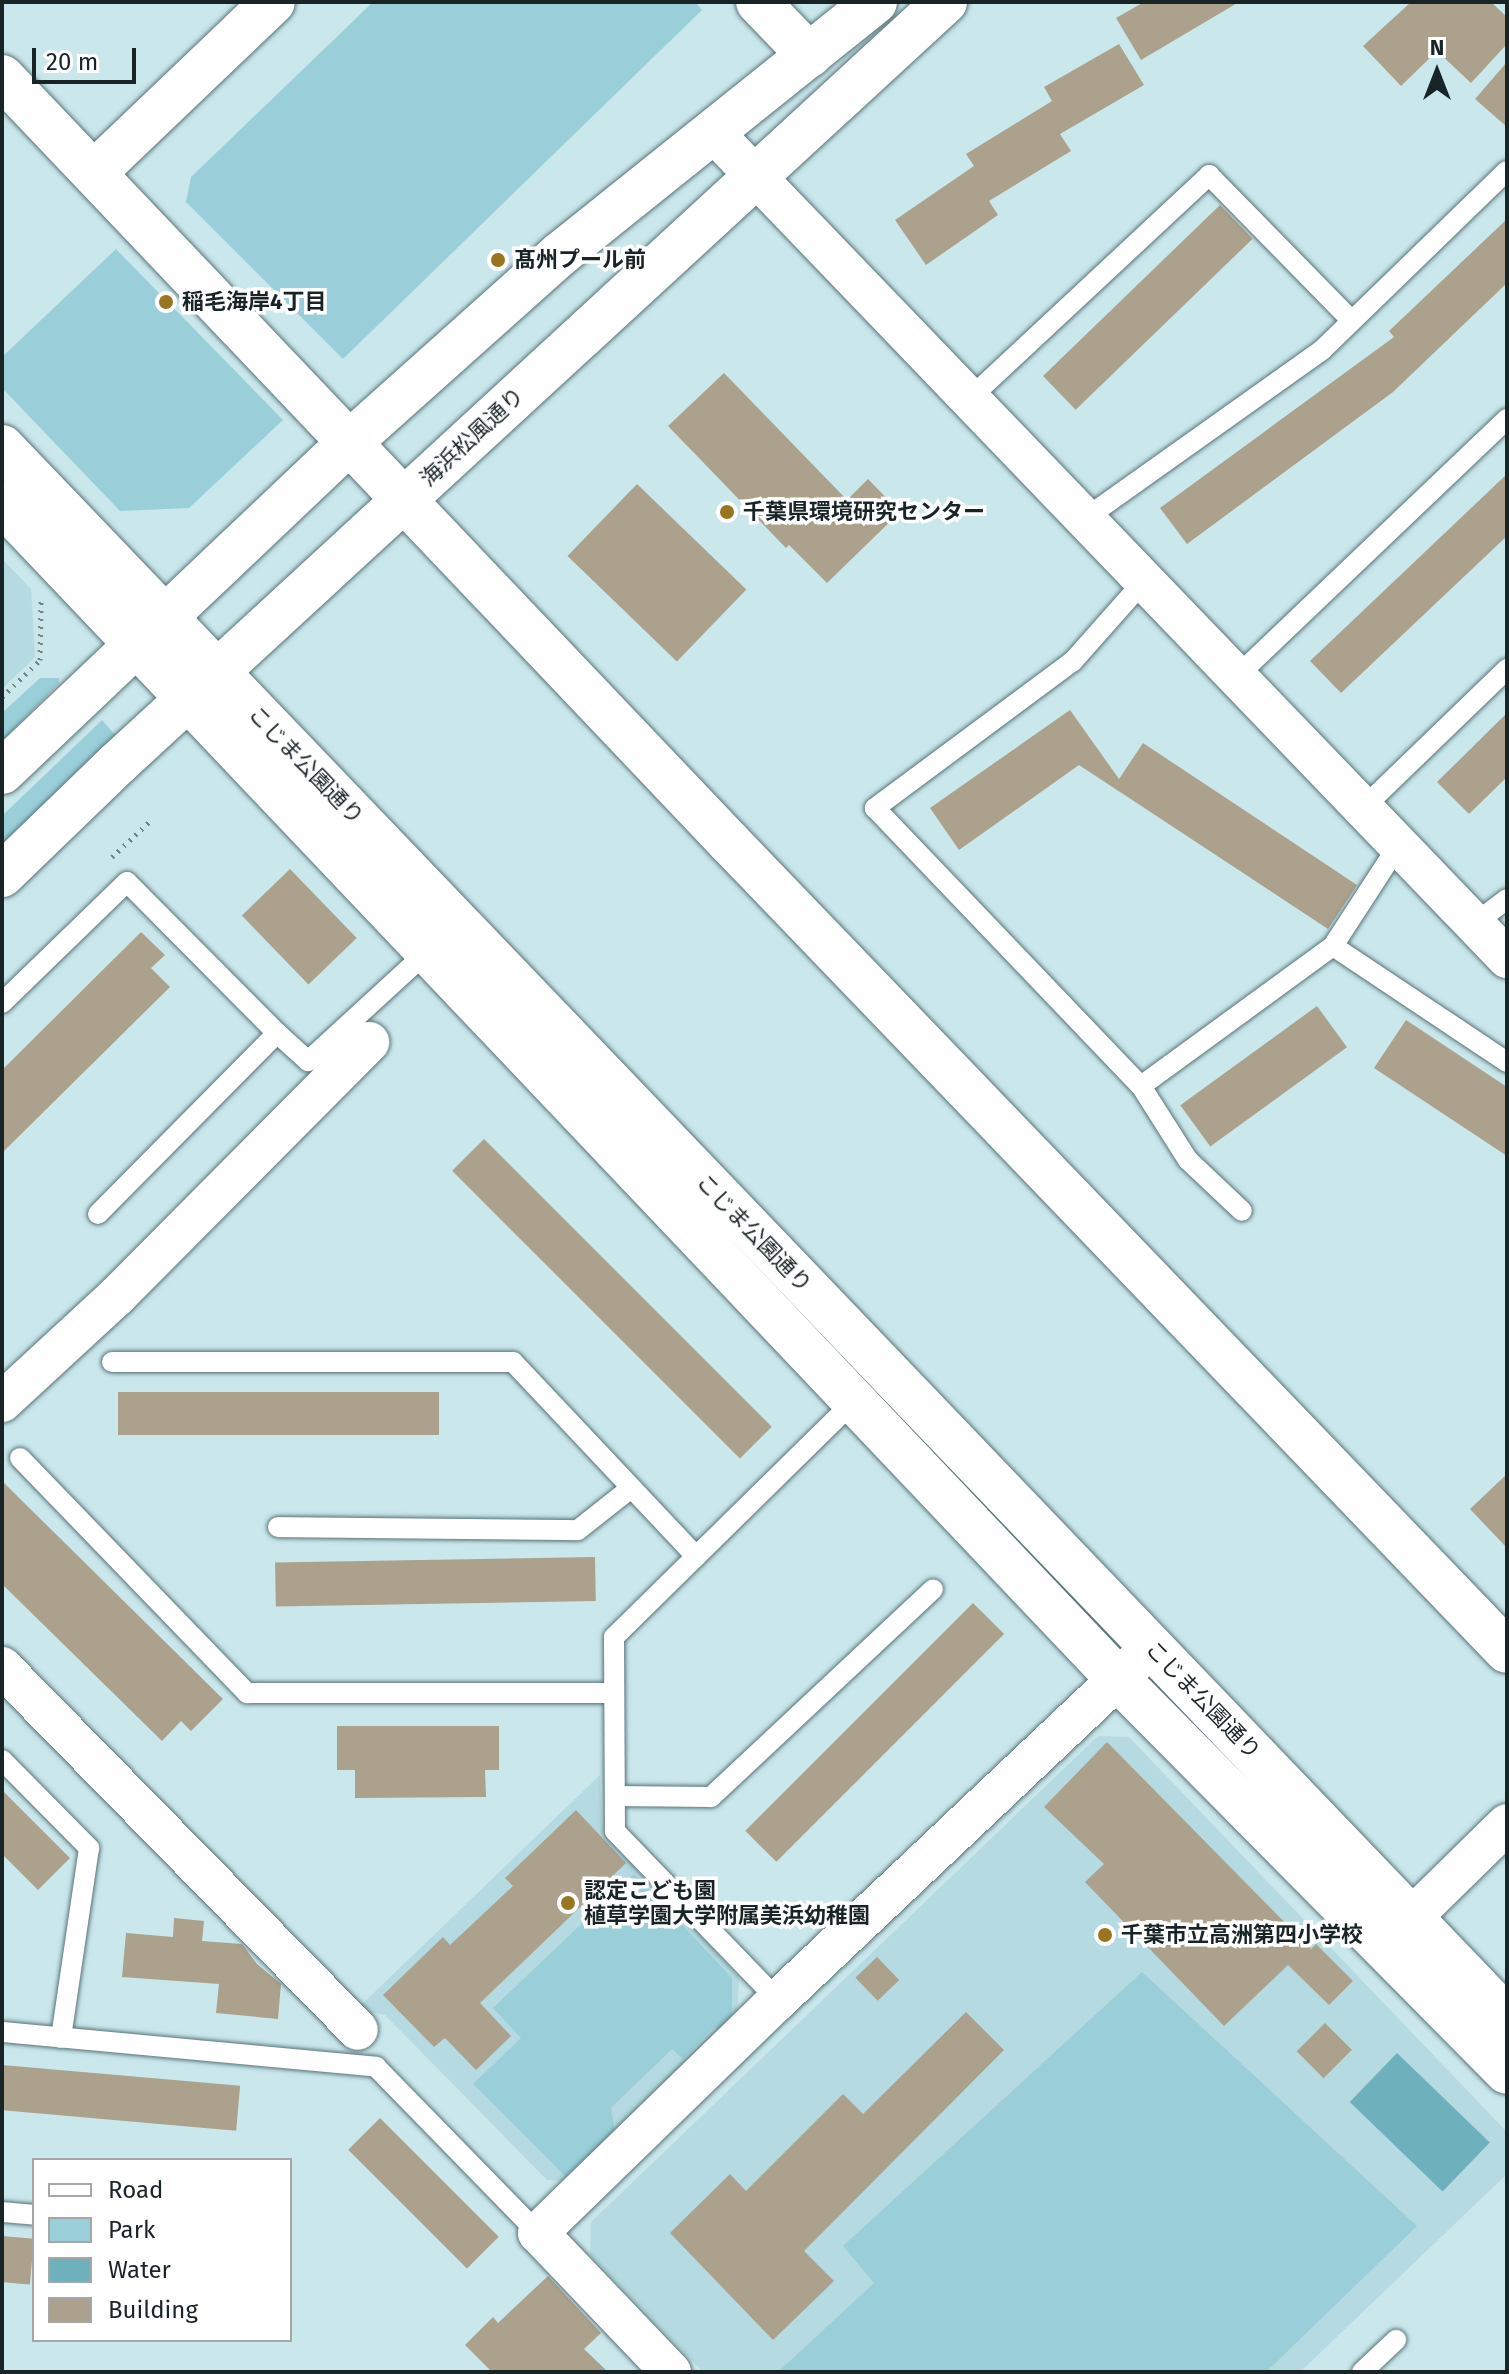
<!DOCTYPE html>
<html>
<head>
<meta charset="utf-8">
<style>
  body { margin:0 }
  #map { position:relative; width:1509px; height:2374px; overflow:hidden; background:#cae7ec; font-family:"Fira Sans","Noto Sans JP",sans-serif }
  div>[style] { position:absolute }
  .built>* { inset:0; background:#b5dae1 }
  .green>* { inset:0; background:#9acfd9 }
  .water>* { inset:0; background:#6eb0bc; transform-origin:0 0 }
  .building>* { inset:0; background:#aca18d; transform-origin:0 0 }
  .path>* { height:5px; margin-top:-2.5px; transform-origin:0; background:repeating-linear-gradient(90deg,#718588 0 2px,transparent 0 8px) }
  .roads { filter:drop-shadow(0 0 2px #597378) drop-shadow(0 0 2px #597378) }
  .lane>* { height:20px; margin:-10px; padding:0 10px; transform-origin:10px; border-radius:10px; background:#fff }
  .street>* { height:40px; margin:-20px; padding:0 20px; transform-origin:20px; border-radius:20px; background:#fff }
  .secondary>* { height:44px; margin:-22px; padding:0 22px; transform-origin:22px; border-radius:22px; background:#fff }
  .dots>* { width:22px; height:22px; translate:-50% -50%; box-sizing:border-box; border:4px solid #fff; border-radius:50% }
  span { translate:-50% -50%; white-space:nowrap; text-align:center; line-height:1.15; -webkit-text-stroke:7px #fff; paint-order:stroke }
  .poi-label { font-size:22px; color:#192426; font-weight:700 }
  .left { translate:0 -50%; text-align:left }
  .street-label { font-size:22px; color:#192426 }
  .frame { position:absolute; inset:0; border:4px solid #192426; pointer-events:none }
  .legend { position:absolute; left:32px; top:2158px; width:260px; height:184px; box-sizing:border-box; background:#fff; border:2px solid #a3a7a8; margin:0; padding:10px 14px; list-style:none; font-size:24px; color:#192426 }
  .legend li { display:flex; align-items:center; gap:16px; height:40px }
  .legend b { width:40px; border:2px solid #a3a7a8 }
  .north { position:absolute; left:1397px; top:32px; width:80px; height:80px; -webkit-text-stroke:6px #fff; paint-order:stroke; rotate:0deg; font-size:22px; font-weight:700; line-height:32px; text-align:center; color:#192426 }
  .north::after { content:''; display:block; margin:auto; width:28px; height:36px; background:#192426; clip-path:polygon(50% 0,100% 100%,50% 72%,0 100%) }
  .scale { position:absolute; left:32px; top:48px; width:104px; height:36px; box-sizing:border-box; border:4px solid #192426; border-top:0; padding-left:10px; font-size:24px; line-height:28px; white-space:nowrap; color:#192426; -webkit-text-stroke:6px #fff; paint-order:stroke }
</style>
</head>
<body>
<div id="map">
  <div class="built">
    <div style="clip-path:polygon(2px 559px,31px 589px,35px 657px,2px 689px)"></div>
    <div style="clip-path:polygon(1098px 1736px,1129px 1737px,1507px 2132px,1507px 2174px,1300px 2372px,703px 2372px,590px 2255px,591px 2222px)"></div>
    <div style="clip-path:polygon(600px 1775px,602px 1828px,739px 1978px,737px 2021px,567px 2181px,547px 2180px,385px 2015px,357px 2009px)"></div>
  </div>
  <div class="green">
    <div style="clip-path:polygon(373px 2px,695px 2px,702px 10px,343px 359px,186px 202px,191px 177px)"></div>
    <div style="clip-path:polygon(116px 249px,283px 420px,189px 508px,120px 511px,2px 388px,2px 357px)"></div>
    <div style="clip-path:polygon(40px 678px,59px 678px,59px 683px,2px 741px,2px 713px)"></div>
    <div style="clip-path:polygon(102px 720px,116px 736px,2px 845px,2px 816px)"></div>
    <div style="clip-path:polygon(634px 1874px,732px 1978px,732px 2014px,719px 2031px,714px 2027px,683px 2059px,672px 2049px,611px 2108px,615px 2132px,565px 2176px,473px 2084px,521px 2038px,493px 2008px)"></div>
    <div style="clip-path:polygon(1142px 1972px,1417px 2226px,1266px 2372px,778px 2372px,874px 2283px,843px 2246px)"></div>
  </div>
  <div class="water">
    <div style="left:1397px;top:2053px;width:129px;height:68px;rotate:44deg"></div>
  </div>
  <div class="building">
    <div style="clip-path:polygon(1144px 2px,1239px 2px,1141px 60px,1116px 18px)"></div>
    <div style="clip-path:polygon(1411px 2px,1491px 2px,1507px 17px,1507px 44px,1471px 83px,1437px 51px,1401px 86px,1363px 46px)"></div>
    <div style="clip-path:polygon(1119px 44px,1144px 85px,1060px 134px,1071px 151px,989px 201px,998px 215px,926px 265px,895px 220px,974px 166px,966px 154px,1052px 101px,1044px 87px)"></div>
    <div style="clip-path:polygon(1507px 62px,1507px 127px,1475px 99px)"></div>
    <div style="left:1220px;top:205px;width:47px;height:246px;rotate:46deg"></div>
    <div style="clip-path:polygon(1507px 219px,1507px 283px,1393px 392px,1187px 544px,1160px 508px,1394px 337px,1389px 331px)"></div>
    <div style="clip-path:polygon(724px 373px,847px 500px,868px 479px,900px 512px,827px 583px,789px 545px,786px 548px,668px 426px)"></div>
    <div style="clip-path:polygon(1507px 474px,1507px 536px,1341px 693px,1310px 661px)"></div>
    <div style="left:637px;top:484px;width:152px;height:100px;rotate:44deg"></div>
    <div style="clip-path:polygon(1070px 710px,1119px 779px,1143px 743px,1357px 885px,1328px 929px,1079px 765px,959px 850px,930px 808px)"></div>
    <div style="clip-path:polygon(1507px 713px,1507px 777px,1469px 814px,1437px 782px)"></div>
    <div style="left:290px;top:869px;width:96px;height:67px;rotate:46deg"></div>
    <div style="clip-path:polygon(141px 932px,165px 955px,151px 968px,170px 987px,2px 1153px,2px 1070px)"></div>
    <div style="left:1317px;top:1006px;width:51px;height:169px;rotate:54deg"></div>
    <div style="clip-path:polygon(1406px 1020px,1507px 1087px,1507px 1156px,1374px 1068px)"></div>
    <div style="left:484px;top:1139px;width:407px;height:45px;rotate:45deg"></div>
    <div style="left:439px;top:1392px;width:43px;height:321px;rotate:90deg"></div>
    <div style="clip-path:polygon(1507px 1474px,1507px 1548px,1470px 1509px)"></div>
    <div style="clip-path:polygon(2px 1481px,223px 1699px,191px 1731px,181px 1721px,162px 1741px,2px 1584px)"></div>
    <div style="left:595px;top:1557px;width:44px;height:320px;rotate:89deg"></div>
    <div style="left:973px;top:1603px;width:44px;height:322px;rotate:45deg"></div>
    <div style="clip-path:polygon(337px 1726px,499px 1726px,499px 1770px,485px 1770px,486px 1797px,355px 1798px,355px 1770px,337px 1770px)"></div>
    <div style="clip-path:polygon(1107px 1742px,1311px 1949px,1316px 1944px,1353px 1981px,1329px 2005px,1288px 1965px,1224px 2026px,1085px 1882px,1104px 1864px,1044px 1807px)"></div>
    <div style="clip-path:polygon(2px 1790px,70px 1858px,38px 1890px,2px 1854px)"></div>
    <div style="clip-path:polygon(576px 1810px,626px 1863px,480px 2003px,511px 2036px,476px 2070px,445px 2038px,434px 2047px,383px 1995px,443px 1937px,450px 1945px,513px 1886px,505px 1878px)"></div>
    <div style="clip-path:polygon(174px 1918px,204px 1921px,202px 1941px,242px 1944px,257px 1964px,281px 1984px,278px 2019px,216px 2013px,219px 1984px,122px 1977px,126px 1933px,173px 1937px)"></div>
    <div style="left:877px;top:1957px;width:32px;height:30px;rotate:46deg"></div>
    <div style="clip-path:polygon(966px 2012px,1004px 2050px,804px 2251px,834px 2281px,773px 2340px,670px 2233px,730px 2174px,746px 2191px,843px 2094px,863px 2114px)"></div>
    <div style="left:1325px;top:2023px;width:38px;height:40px;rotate:45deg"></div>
    <div style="left:2px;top:2065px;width:239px;height:45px;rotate:5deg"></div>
    <div style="left:380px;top:2118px;width:168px;height:45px;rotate:45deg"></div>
    <div style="left:2px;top:2236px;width:32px;height:46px;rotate:5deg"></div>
    <div style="clip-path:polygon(548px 2276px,601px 2333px,584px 2349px,608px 2372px,492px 2372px,465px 2345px,493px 2317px,498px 2323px)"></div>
  </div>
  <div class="path">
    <div style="left:2px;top:697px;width:53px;rotate:-44.2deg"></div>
    <div style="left:40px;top:660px;width:59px;rotate:-89deg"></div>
    <div style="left:112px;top:857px;width:51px;rotate:-43.4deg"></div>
  </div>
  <div class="roads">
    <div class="lane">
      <div style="left:968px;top:400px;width:330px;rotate:-43deg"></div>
      <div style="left:1209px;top:175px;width:204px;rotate:45.6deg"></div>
      <div style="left:1083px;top:520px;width:293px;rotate:-35.4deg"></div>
      <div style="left:1322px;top:350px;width:257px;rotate:-44.1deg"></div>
      <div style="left:1143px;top:582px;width:106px;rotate:131.5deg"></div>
      <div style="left:1073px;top:661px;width:247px;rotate:143.4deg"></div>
      <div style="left:875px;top:808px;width:385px;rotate:46.3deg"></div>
      <div style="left:1141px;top:1086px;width:88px;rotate:57.6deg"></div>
      <div style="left:1188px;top:1160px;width:74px;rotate:43.4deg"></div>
      <div style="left:1235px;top:678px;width:376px;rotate:-43.6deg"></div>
      <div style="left:1362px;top:809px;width:202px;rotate:-44deg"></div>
      <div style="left:1474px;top:924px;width:41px;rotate:-37.1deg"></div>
      <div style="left:1333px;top:946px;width:209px;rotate:33.7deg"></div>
      <div style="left:2px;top:1003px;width:174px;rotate:-44.1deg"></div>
      <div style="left:127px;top:882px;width:213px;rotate:45.2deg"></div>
      <div style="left:1141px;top:1086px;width:238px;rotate:-36.1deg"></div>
      <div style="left:1333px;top:946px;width:119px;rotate:-57deg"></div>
      <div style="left:98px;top:1214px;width:255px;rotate:-45.3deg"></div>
      <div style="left:277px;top:1033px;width:42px;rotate:42.1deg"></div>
      <div style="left:308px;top:1061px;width:163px;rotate:-42.5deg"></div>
      <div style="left:112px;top:1362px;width:401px"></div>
      <div style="left:513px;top:1362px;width:267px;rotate:46.7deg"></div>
      <div style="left:20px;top:1458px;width:327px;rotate:46deg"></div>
      <div style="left:247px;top:1693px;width:367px"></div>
      <div style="left:278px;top:1527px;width:300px;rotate:0.6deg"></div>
      <div style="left:578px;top:1530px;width:68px;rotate:-38.4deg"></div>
      <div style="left:2px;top:1760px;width:124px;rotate:45.3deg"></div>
      <div style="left:89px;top:1848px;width:192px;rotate:98.4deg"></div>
      <div style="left:615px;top:1796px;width:96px;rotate:0.6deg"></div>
      <div style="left:711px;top:1797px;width:304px;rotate:-43.1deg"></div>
      <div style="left:778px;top:2000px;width:235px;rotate:-134deg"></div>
      <div style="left:615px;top:1831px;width:194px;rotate:-90.3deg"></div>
      <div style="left:614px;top:1637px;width:338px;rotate:-44.5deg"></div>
      <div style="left:2px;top:2032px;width:376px;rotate:5.3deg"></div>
      <div style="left:376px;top:2067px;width:232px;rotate:45.7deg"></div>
      <div style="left:2px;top:2212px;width:32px;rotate:5deg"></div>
      <div style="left:1362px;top:2372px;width:47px;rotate:-43.3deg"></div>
    </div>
    <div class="street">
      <div style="left:713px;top:132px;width:1146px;rotate:46.13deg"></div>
      <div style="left:2px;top:1402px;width:156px;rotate:-42.7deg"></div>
      <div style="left:117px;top:1296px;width:358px;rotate:-45.2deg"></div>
      <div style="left:2px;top:1667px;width:508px;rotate:45.56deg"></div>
      <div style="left:1411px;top:1918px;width:134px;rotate:-44.4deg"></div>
      <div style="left:671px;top:2372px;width:192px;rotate:-133.7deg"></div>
      <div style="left:538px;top:2233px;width:334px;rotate:-44.2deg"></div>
      <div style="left:778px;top:2000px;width:501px;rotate:-43.38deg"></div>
    </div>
    <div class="secondary">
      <div style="left:758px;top:2px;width:74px;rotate:46.1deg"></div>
      <div style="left:2px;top:77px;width:1055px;rotate:46.46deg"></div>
      <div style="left:729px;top:842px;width:1122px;rotate:46.12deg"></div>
      <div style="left:95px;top:172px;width:246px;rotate:-43.7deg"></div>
      <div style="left:2px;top:447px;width:2176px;rotate:46.23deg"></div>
      <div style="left:2px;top:503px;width:1620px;rotate:46.5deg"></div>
      <div style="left:1117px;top:1678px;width:554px;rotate:45.29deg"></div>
      <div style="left:2px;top:772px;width:480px;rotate:-43.5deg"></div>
      <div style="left:350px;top:442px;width:280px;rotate:-41.8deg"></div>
      <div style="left:559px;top:255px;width:405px;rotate:-38.7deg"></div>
      <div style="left:2px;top:875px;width:161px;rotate:-44deg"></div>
      <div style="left:118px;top:763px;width:1124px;rotate:-42.62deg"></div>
    </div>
  </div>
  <div class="dots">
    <div style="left:498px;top:260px;background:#9a7520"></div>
    <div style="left:166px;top:302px;background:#9a7520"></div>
    <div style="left:727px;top:512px;background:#9a7520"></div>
    <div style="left:568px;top:1903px;background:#9a7520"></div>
    <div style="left:1105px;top:1935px;background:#9a7520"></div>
  </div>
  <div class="poi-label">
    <span class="left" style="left:514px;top:260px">髙州プール前</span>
    <span class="left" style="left:182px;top:302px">稲毛海岸4丁目</span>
    <span class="left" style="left:743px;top:512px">千葉県環境研究センター</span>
    <span class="left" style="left:584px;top:1903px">認定こども園<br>植草学園大学附属美浜幼稚園</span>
    <span class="left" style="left:1121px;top:1935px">千葉市立高洲第四小学校</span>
  </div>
  <div class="street-label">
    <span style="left:472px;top:437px;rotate:-43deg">海浜松風通り</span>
    <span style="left:306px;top:765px;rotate:46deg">こじま公園通り</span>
    <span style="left:754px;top:1233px;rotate:46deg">こじま公園通り</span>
    <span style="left:1203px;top:1700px;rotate:46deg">こじま公園通り</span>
  </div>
  <div class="frame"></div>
  <ul class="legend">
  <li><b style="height:10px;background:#fff"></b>Road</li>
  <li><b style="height:22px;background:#9acfd9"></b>Park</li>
  <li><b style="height:22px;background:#6eb0bc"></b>Water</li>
  <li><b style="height:22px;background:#aca18d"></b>Building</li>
  </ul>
  <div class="north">N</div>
  <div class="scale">20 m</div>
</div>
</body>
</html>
